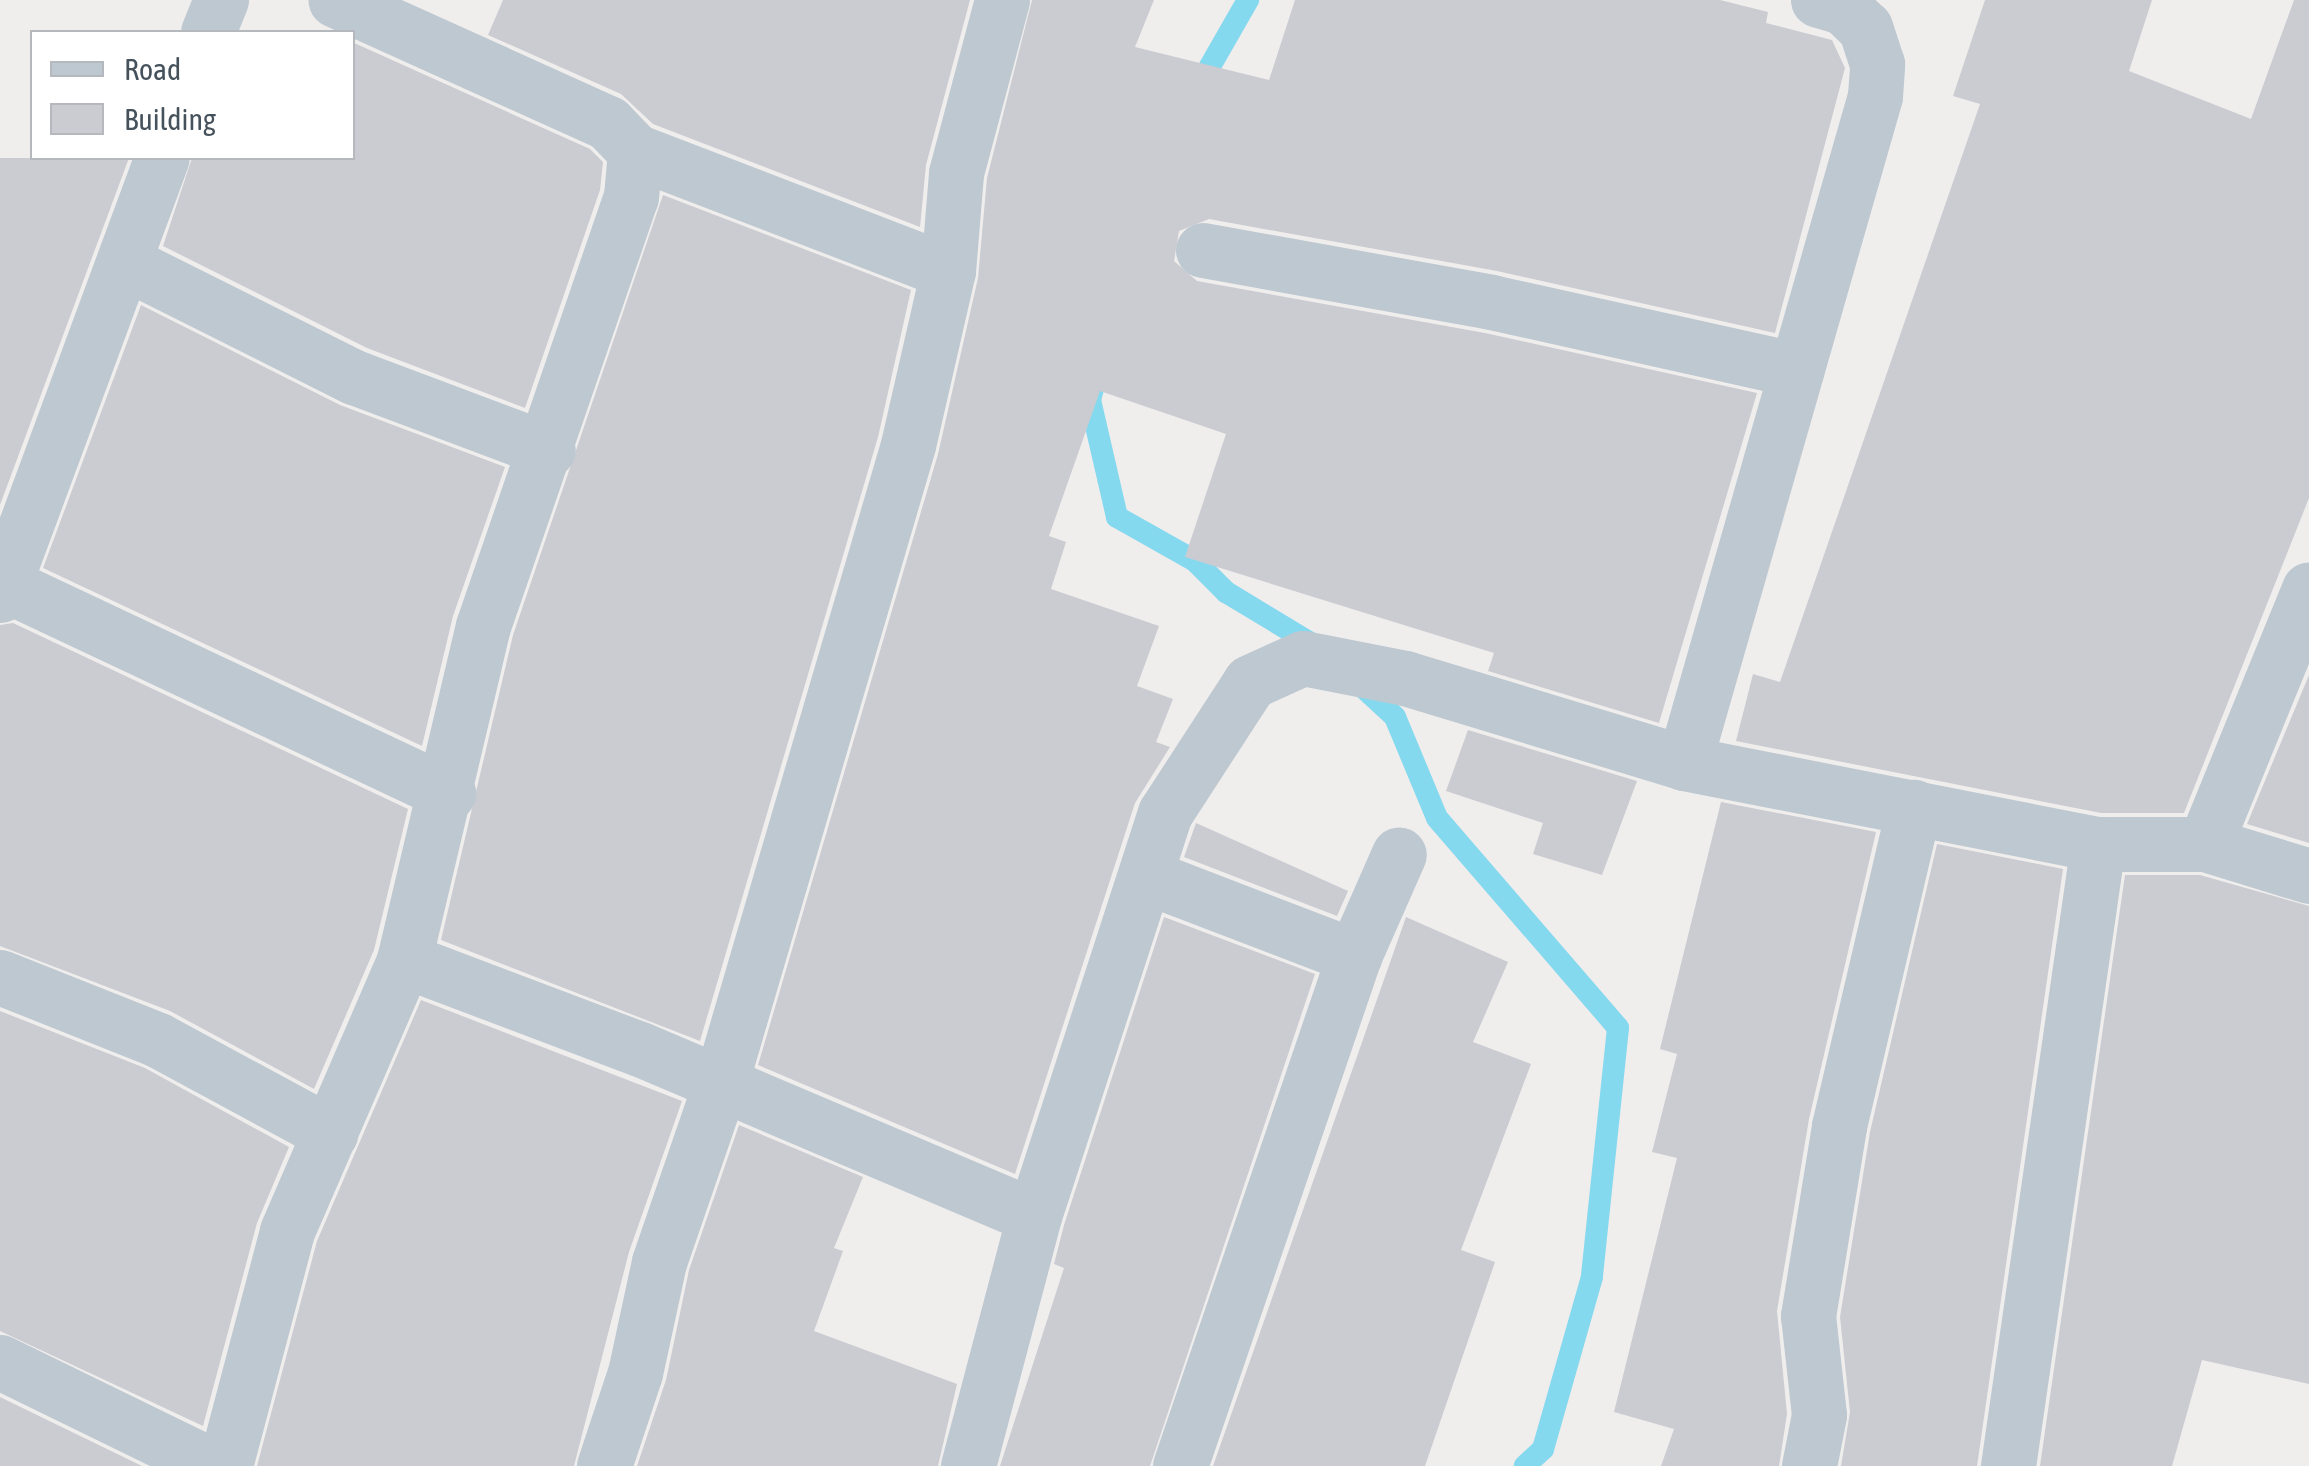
<!DOCTYPE html>
<html>
<head>
<meta charset="utf-8">
<style>
  body { margin:0 }
  #map { position:relative; width:2309px; height:1466px; overflow:hidden; background:#f0eded; font-family:"Asap Condensed",sans-serif }
  div>[style] { position:absolute }
  .stream>* { height:22px; margin:-11px; padding:0 11px; transform-origin:11px; border-radius:11px; background:#85d9ee }
  .building>* { inset:0; background:#caccd2 }
  .minor>* { height:55px; margin:-27.5px; padding:0 27.5px; transform-origin:27.5px; border-radius:27.5px; background:#bdc8d0 }
  span { translate:-50% -50%; white-space:nowrap; text-align:center; line-height:1.15; -webkit-text-stroke:8px #fff; paint-order:stroke }
  .legend { position:absolute; left:30px; top:30px; width:325px; height:130px; box-sizing:border-box; background:#fff; border:2px solid #b5b9bd; margin:0; padding:12px 18px; list-style:none; font-size:30px; color:#45515b }
  .legend li { display:flex; align-items:center; gap:20px; height:50px }
  .legend b { width:50px; border:2px solid #b5b9bd }
</style>
</head>
<body>
<div id="map">
  <div class="stream">
    <div style="left:1197px;top:89px;width:103px;rotate:-60.2deg"></div>
    <div style="left:1094px;top:385px;width:16px;rotate:105deg"></div>
    <div style="left:1090px;top:400px;width:120px;rotate:77deg"></div>
    <div style="left:1117px;top:517px;width:90px;rotate:29.4deg"></div>
    <div style="left:1195px;top:561px;width:44px;rotate:45deg"></div>
    <div style="left:1226px;top:592px;width:109px;rotate:31.1deg"></div>
    <div style="left:1354px;top:679px;width:56px;rotate:42.8deg"></div>
    <div style="left:1395px;top:717px;width:109px;rotate:67.4deg"></div>
    <div style="left:1437px;top:818px;width:277px;rotate:49.2deg"></div>
    <div style="left:1618px;top:1028px;width:250px;rotate:96deg"></div>
    <div style="left:1592px;top:1277px;width:179px;rotate:105.9deg"></div>
    <div style="left:1543px;top:1449px;width:25px;rotate:137deg"></div>
  </div>
  <div class="building">
    <div style="clip-path:polygon(503px 0,970px 0,926px 165px,920px 227px,653px 124px,621px 94px,488px 35px)"></div>
    <div style="clip-path:polygon(1032px 0,1154px 0,1135px 47px,1269px 80px,1295px 0,1720px 0,1768px 12px,1766px 23px,1832px 40px,1845px 68px,1775px 333px,1497px 271px,1209px 219px,1179px 231px,1174px 261px,1197px 281px,1485px 333px,1757px 393px,1659px 723px,1488px 671px,1494px 653px,1185px 557px,1226px 434px,1100px 391px,1049px 536px,1066px 542px,1051px 589px,1159px 626px,1137px 686px,1173px 699px,1156px 742px,1170px 747px,1135px 803px,1015px 1174px,758px 1065px,938px 454px,978px 278px,987px 178px)"></div>
    <div style="clip-path:polygon(1985px 0,2152px 0,2129px 71px,2251px 119px,2294px 0,2309px 0,2309px 498px,2184px 813px,2101px 813px,1736px 741px,1753px 674px,1780px 682px,1980px 104px,1953px 96px)"></div>
    <div style="clip-path:polygon(352px 42px,590px 149px,603px 162px,600px 190px,525px 408px,367px 348px,163px 246px,192px 158px,352px 158px)"></div>
    <div style="clip-path:polygon(0 158px,129px 158px,0 505px)"></div>
    <div style="clip-path:polygon(663px 195px,911px 290px,878px 437px,700px 1041px,441px 940px,513px 635px)"></div>
    <div style="clip-path:polygon(141px 305px,340px 405px,505px 467px,453px 616px,422px 746px,43px 568px)"></div>
    <div style="clip-path:polygon(13px 623px,408px 809px,374px 950px,314px 1089px,170px 1011px,0 946px,0 625px)"></div>
    <div style="clip-path:polygon(2309px 675px,2309px 843px,2247px 824px)"></div>
    <div style="clip-path:polygon(1468px 730px,1637px 781px,1602px 875px,1533px 854px,1543px 823px,1446px 791px)"></div>
    <div style="clip-path:polygon(1721px 802px,1876px 832px,1809px 1119px,1777px 1311px,1787px 1414px,1779px 1466px,1661px 1466px,1674px 1429px,1614px 1412px,1677px 1158px,1652px 1152px,1677px 1054px,1660px 1049px)"></div>
    <div style="clip-path:polygon(1196px 823px,1348px 891px,1337px 916px,1184px 857px)"></div>
    <div style="clip-path:polygon(1937px 844px,2063px 869px,1977px 1466px,1841px 1466px,1850px 1412px,1840px 1317px,1870px 1132px)"></div>
    <div style="clip-path:polygon(2125px 875px,2200px 875px,2309px 906px,2309px 1384px,2202px 1360px,2172px 1466px,2040px 1466px)"></div>
    <div style="clip-path:polygon(1164px 917px,1315px 974px,1150px 1466px,1000px 1466px,1064px 1268px,1054px 1264px,1064px 1225px)"></div>
    <div style="clip-path:polygon(1406px 917px,1508px 962px,1473px 1042px,1531px 1064px,1461px 1250px,1495px 1262px,1425px 1466px,1213px 1466px)"></div>
    <div style="clip-path:polygon(421px 1000px,682px 1101px,629px 1252px,574px 1466px,257px 1466px,317px 1241px)"></div>
    <div style="clip-path:polygon(0 1011px,145px 1068px,289px 1147px,257px 1223px,203px 1426px,0 1331px)"></div>
    <div style="clip-path:polygon(739px 1125px,863px 1177px,834px 1248px,843px 1251px,814px 1331px,957px 1384px,938px 1466px,637px 1466px,666px 1380px,689px 1270px)"></div>
    <div style="clip-path:polygon(0 1397px,142px 1466px,0 1466px)"></div>
  </div>
  <div class="minor">
    <div style="left:208px;top:32px;width:35px;rotate:-68deg"></div>
    <div style="left:635px;top:151px;width:335px;rotate:21deg"></div>
    <div style="left:1203px;top:250px;width:293px;rotate:10.2deg"></div>
    <div style="left:1491px;top:302px;width:313px;rotate:12.5deg"></div>
    <div style="left:124px;top:262px;width:257px;rotate:26.6deg"></div>
    <div style="left:354px;top:377px;width:207px;rotate:20.6deg"></div>
    <div style="left:4px;top:584px;width:491px;rotate:25.2deg"></div>
    <div style="left:0;top:595px;width:466px;rotate:-69.7deg"></div>
    <div style="left:1684px;top:763px;width:694px;rotate:-74.02deg"></div>
    <div style="left:1875px;top:96px;width:32px;rotate:-86deg"></div>
    <div style="left:1877px;top:64px;width:38px;rotate:-108deg"></div>
    <div style="left:1865px;top:28px;width:30px;rotate:-136deg"></div>
    <div style="left:1843px;top:7px;width:26px;rotate:-164deg"></div>
    <div style="left:2205px;top:844px;width:275px;rotate:-67.8deg"></div>
    <div style="left:1148px;top:877px;width:221px;rotate:21deg"></div>
    <div style="left:404px;top:960px;width:252px;rotate:20.7deg"></div>
    <div style="left:640px;top:1049px;width:428px;rotate:23deg"></div>
    <div style="left:0;top:977px;width:170px;rotate:21.7deg"></div>
    <div style="left:158px;top:1040px;width:196px;rotate:28.4deg"></div>
    <div style="left:0;top:1362px;width:237px;rotate:26deg"></div>
    <div style="left:225px;top:1466px;width:243px;rotate:-75.2deg"></div>
    <div style="left:287px;top:1231px;width:295px;rotate:-66.6deg"></div>
    <div style="left:404px;top:960px;width:343px;rotate:-76.7deg"></div>
    <div style="left:483px;top:626px;width:454px;rotate:-71deg"></div>
    <div style="left:631px;top:197px;width:46px;rotate:-85deg"></div>
    <div style="left:635px;top:151px;width:39px;rotate:-134deg"></div>
    <div style="left:608px;top:123px;width:299px;rotate:-155.7deg"></div>
    <div style="left:604px;top:1466px;width:98px;rotate:-71.6deg"></div>
    <div style="left:635px;top:1373px;width:114px;rotate:-77.8deg"></div>
    <div style="left:659px;top:1262px;width:187px;rotate:-71deg"></div>
    <div style="left:720px;top:1085px;width:667px;rotate:-73.63deg"></div>
    <div style="left:908px;top:445px;width:179px;rotate:-77.1deg"></div>
    <div style="left:948px;top:271px;width:98px;rotate:-85.3deg"></div>
    <div style="left:956px;top:173px;width:179px;rotate:-75.1deg"></div>
    <div style="left:968px;top:1466px;width:259px;rotate:-75.2deg"></div>
    <div style="left:1034px;top:1216px;width:424px;rotate:-72deg"></div>
    <div style="left:1165px;top:813px;width:156px;rotate:-57deg"></div>
    <div style="left:1250px;top:682px;width:58px;rotate:-24.4deg"></div>
    <div style="left:1303px;top:658px;width:104px;rotate:11.1deg"></div>
    <div style="left:1405px;top:678px;width:292px;rotate:16.9deg"></div>
    <div style="left:1684px;top:763px;width:422px;rotate:11.1deg"></div>
    <div style="left:2098px;top:844px;width:107px"></div>
    <div style="left:2205px;top:844px;width:109px;rotate:17.1deg"></div>
    <div style="left:1180px;top:1466px;width:539px;rotate:-71.16deg"></div>
    <div style="left:1354px;top:956px;width:111px;rotate:-66.2deg"></div>
    <div style="left:1809px;top:1466px;width:52px;rotate:-78.9deg"></div>
    <div style="left:1819px;top:1415px;width:100px;rotate:-96.3deg"></div>
    <div style="left:1808px;top:1316px;width:193px;rotate:-80.7deg"></div>
    <div style="left:1839px;top:1126px;width:328px;rotate:-76.8deg"></div>
    <div style="left:2008px;top:1466px;width:628px;rotate:-81.77deg"></div>
  </div>
  <ul class="legend">
  <li><b style="height:12px;background:#bdc8d0"></b>Road</li>
  <li><b style="height:28px;background:#caccd2"></b>Building</li>
  </ul>
</div>
</body>
</html>
